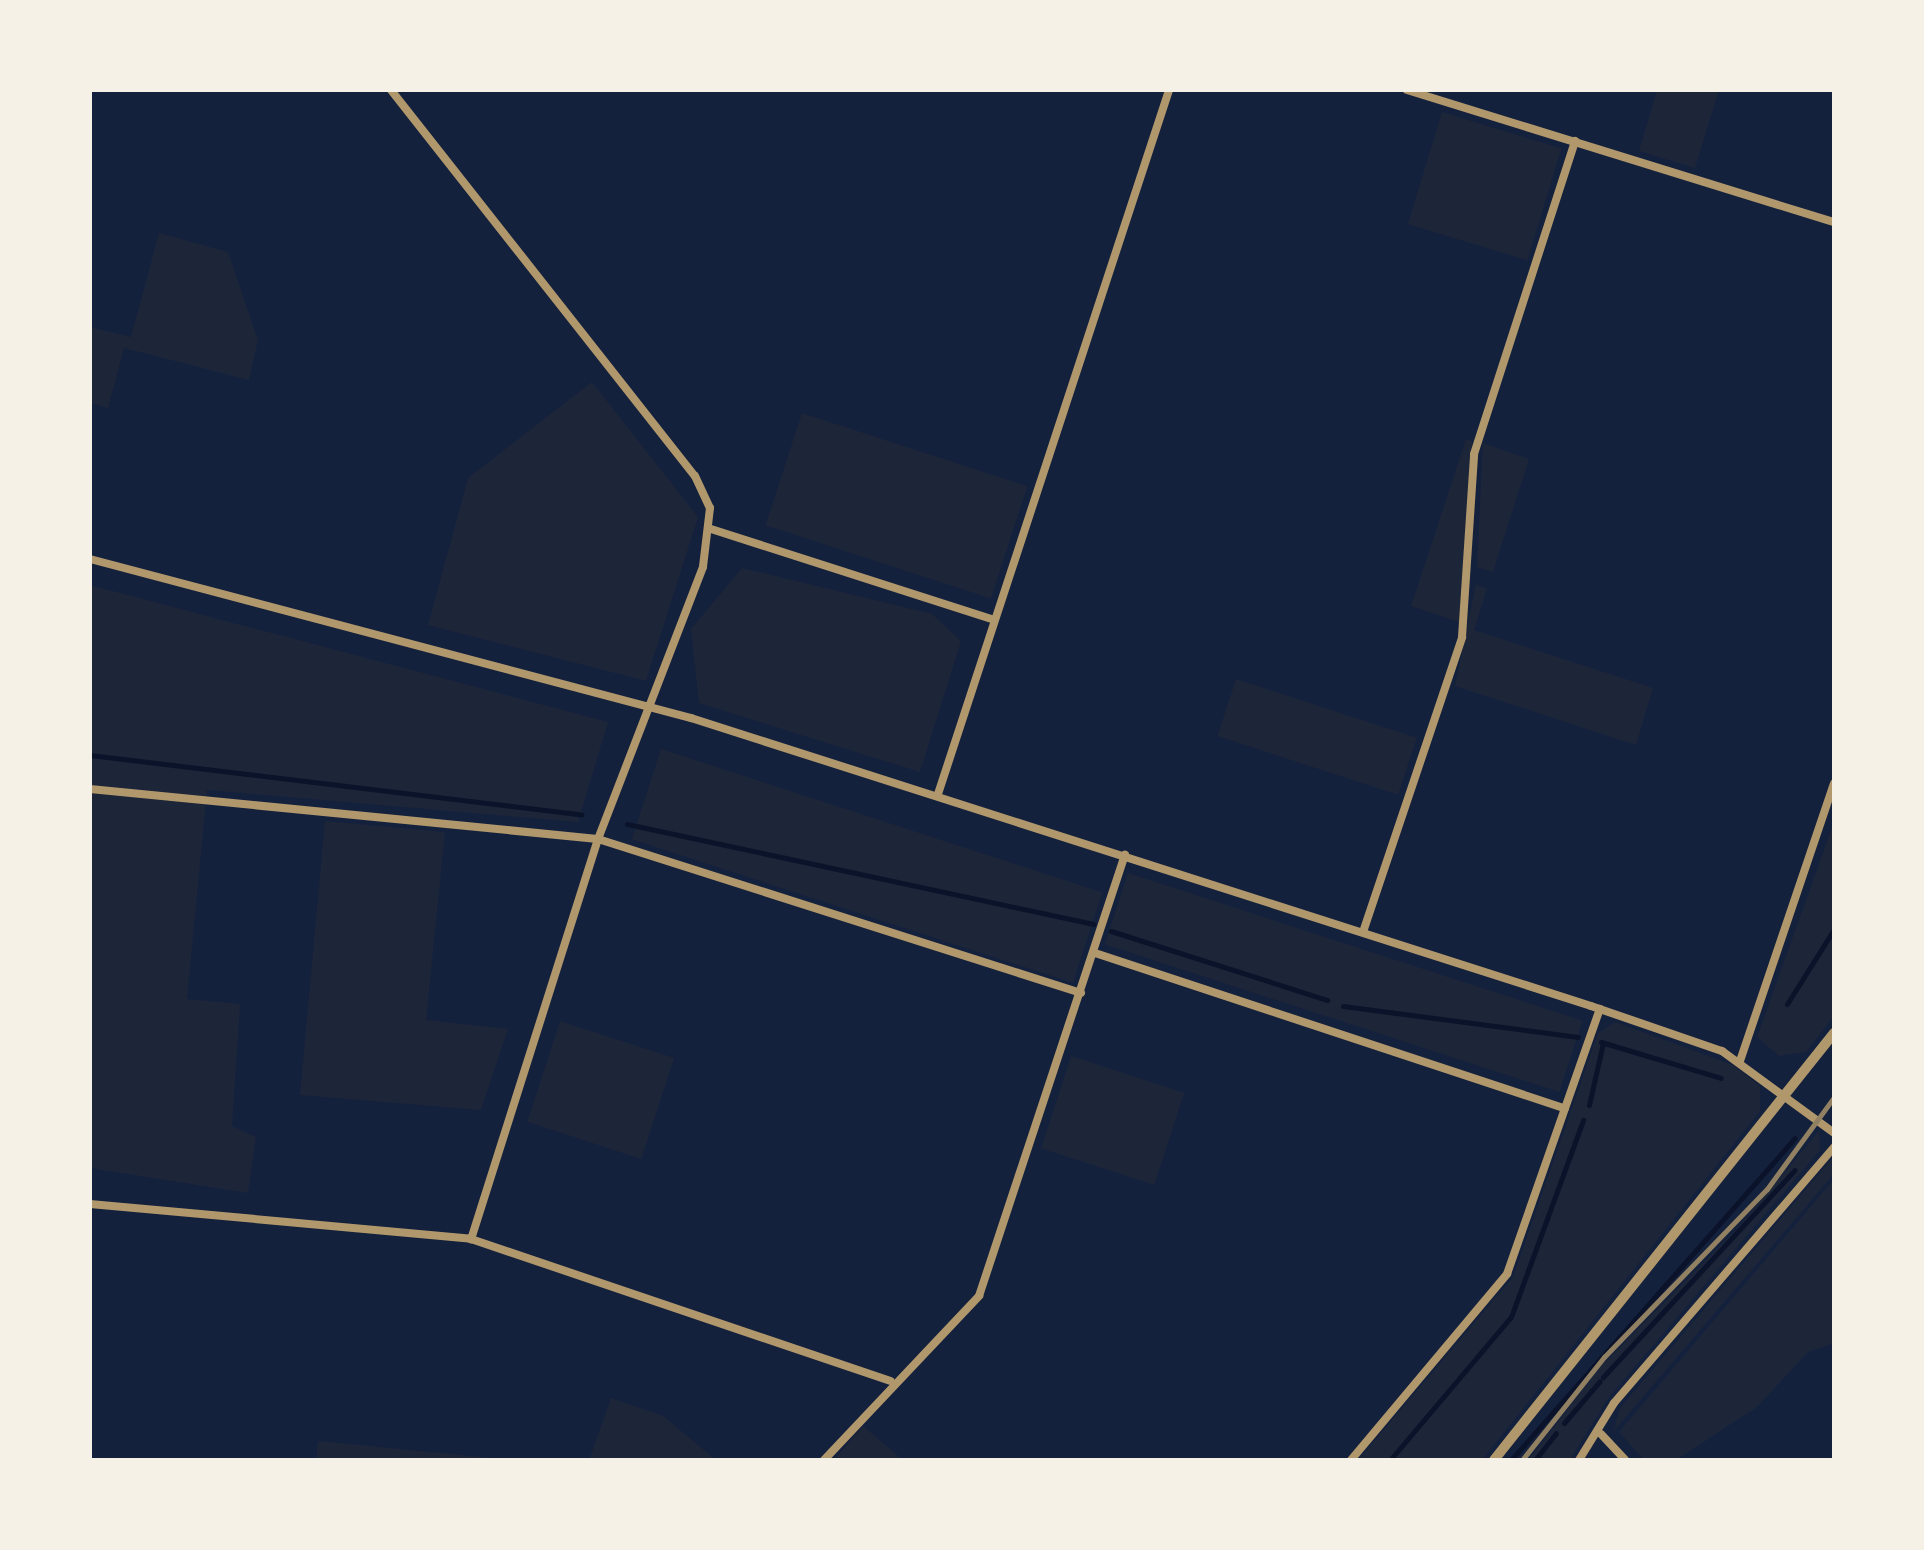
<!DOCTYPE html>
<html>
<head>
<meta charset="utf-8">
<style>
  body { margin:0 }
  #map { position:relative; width:1924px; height:1550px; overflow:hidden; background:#14213d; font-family:"Noto Serif",serif }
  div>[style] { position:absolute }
  .green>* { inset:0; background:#1d2539; transform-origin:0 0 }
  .stream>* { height:5px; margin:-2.5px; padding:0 2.5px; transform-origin:2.5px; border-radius:2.5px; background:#0b132b }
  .minor>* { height:8px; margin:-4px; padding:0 4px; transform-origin:4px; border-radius:4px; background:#b1986c }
  .tertiary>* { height:10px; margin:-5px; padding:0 5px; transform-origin:5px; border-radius:5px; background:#b1986c }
  .rail>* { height:5px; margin:-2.5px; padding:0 2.5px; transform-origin:2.5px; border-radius:2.5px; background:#918062 }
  span { translate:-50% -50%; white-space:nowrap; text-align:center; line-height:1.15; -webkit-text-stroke:8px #f6f1e7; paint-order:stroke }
  .frame { position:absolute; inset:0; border:92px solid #f6f1e7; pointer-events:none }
</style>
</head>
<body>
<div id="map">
  <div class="green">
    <div style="clip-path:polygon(1657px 90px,1719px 90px,1695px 168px,1639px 151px)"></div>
    <div style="left:1442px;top:112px;width:125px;height:117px;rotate:17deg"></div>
    <div style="clip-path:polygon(159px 233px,228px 252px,258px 340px,249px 380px,124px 348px,108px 408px,90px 403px,90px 327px,131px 337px)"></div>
    <div style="clip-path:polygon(592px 382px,698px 517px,646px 681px,428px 625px,468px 478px)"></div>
    <div style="left:802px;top:413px;width:237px;height:118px;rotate:18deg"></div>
    <div style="clip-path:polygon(1466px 439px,1472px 441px,1459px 622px,1411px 606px)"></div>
    <div style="clip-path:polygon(1483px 443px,1529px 459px,1493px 572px,1477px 567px)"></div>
    <div style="clip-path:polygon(742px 568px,932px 614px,961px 641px,920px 772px,699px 703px,691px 629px)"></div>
    <div style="clip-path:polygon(1476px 584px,1487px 589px,1474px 630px,1653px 688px,1636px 745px,1455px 686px)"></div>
    <div style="clip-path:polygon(90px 585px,608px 722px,578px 822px,207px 790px,187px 999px,240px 1004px,232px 1126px,256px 1137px,248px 1193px,90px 1168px)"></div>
    <div style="left:1236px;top:679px;width:190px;height:60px;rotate:18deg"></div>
    <div style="left:661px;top:749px;width:464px;height:95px;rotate:18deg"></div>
    <div style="clip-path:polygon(325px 821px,445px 832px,426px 1020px,508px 1029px,481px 1110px,300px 1095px)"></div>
    <div style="clip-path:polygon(1834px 822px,1834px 1016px,1806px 1052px,1779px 1056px,1757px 1037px)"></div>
    <div style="left:1128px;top:873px;width:478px;height:75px;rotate:18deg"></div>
    <div style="left:560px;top:1021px;width:120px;height:106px;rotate:18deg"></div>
    <div style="clip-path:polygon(1615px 1022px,1733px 1065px,1760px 1086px,1760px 1111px,1482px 1460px,1358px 1460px,1513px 1277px,1598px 1033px)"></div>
    <div style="left:1071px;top:1056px;width:119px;height:97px;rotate:18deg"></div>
    <div style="clip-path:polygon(1819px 1131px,1820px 1150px,1609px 1397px,1571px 1458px,1528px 1460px,1602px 1365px,1736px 1230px)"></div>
    <div style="clip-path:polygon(1834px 1156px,1834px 1174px,1613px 1432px,1620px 1408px)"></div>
    <div style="clip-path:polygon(1834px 1179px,1834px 1343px,1808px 1352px,1757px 1407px,1676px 1460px,1644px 1460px,1619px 1432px)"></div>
    <div style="clip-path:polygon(611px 1398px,663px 1416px,716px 1460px,589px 1460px)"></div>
    <div style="clip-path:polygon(863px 1426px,903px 1460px,834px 1460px)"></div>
    <div style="clip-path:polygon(318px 1441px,512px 1460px,316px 1460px)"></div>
  </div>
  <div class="stream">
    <div style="left:90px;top:755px;width:495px;rotate:6.9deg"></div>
    <div style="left:627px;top:824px;width:477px;rotate:12.1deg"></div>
    <div style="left:1111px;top:931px;width:227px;rotate:17.7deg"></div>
    <div style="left:1787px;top:1004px;width:89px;rotate:-57.9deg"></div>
    <div style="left:1343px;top:1006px;width:237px;rotate:7.5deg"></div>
    <div style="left:1601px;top:1042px;width:125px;rotate:16.7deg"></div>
    <div style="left:1589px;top:1105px;width:64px;rotate:-77.3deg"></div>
    <div style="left:1603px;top:1377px;width:282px;rotate:-47.2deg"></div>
    <div style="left:1564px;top:1423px;width:55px;rotate:-49.4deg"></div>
    <div style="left:1390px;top:1460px;width:187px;rotate:-49.8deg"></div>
    <div style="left:1511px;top:1317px;width:210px;rotate:-69.9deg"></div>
    <div style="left:1511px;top:1460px;width:429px;rotate:-48.6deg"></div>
    <div style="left:1535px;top:1460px;width:34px;rotate:-52deg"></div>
  </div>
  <div class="minor">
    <div style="left:391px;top:90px;width:491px;rotate:51.8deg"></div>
    <div style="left:695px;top:476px;width:35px;rotate:65deg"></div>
    <div style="left:710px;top:508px;width:59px;rotate:96.8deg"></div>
    <div style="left:703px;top:567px;width:292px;rotate:111.1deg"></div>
    <div style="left:598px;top:839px;width:420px;rotate:107.6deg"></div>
    <div style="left:1407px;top:90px;width:447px;rotate:17.2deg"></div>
    <div style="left:711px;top:529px;width:297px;rotate:17.8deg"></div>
    <div style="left:90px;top:559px;width:622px;rotate:14.82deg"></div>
    <div style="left:691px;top:718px;width:945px;rotate:17.74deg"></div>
    <div style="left:1591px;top:1006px;width:139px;rotate:19deg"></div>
    <div style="left:1722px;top:1051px;width:139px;rotate:36.2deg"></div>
    <div style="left:90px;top:789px;width:510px;rotate:5.62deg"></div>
    <div style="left:598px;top:839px;width:507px;rotate:17.68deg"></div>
    <div style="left:938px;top:794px;width:741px;rotate:-71.83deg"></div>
    <div style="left:1363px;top:932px;width:311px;rotate:-71.4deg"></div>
    <div style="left:1462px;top:637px;width:183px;rotate:-86.2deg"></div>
    <div style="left:1474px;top:454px;width:329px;rotate:-72.1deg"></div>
    <div style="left:1095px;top:953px;width:495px;rotate:18.3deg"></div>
    <div style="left:1740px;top:1061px;width:293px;rotate:-71.3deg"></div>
    <div style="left:90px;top:1204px;width:383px;rotate:5.2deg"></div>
    <div style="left:471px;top:1239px;width:443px;rotate:18.7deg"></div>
    <div style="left:1601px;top:1434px;width:35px;rotate:47deg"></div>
    <div style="left:824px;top:1460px;width:226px;rotate:-46.6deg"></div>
    <div style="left:979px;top:1296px;width:465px;rotate:-71.7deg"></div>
    <div style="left:1351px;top:1460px;width:243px;rotate:-50deg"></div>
    <div style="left:1507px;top:1274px;width:281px;rotate:-70.7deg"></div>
    <div style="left:1579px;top:1460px;width:67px;rotate:-58.4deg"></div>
    <div style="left:1614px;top:1403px;width:338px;rotate:-49.3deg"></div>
  </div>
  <div class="tertiary">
    <div style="left:1494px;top:1460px;width:546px;rotate:-51.47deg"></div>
  </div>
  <div class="rail">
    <div style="left:1522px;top:1460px;width:132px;rotate:-51.5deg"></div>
    <div style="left:1604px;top:1357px;width:234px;rotate:-45.9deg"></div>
    <div style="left:1767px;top:1189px;width:114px;rotate:-53.9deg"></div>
  </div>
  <div class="frame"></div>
</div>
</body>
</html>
